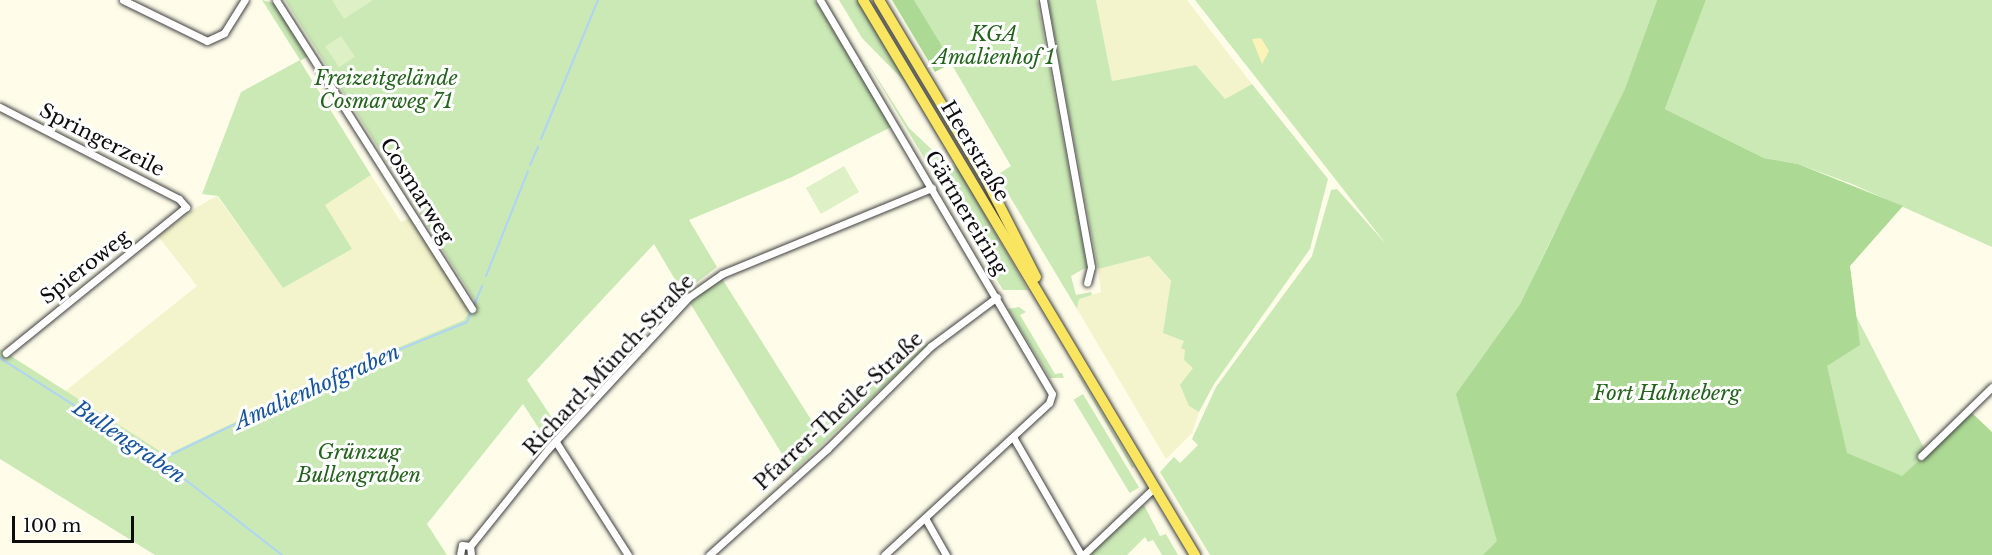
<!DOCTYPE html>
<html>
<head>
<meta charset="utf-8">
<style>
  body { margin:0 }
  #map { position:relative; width:1992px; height:555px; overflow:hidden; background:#fffdea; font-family:"Libre Baskerville",serif }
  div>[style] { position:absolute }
  .farmland>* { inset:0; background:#f3f4cb }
  .green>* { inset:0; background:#cae9b5; transform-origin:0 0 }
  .forest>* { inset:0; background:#acda94 }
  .sand>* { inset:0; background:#fbf3b7 }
  .pitch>* { inset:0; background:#ddf0c6; transform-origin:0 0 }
  .stream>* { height:2px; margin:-1px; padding:0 1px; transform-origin:1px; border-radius:1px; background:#afd4f6 }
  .roads { filter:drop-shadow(0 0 2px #3f3f3f) drop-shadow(0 0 2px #3f3f3f) }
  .minor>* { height:7px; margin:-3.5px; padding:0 3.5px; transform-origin:3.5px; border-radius:3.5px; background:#fff }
  .primary>* { height:10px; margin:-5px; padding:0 5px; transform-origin:5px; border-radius:5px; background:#f9e560 }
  span { translate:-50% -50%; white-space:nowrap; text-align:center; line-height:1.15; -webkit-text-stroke:6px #fff; paint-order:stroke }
  .park-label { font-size:20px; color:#23631c; font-style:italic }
  .street-label { font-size:20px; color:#0c0c0c }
  .water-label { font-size:21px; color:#15539d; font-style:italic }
  .scale { position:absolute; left:12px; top:516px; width:122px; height:27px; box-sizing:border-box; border:3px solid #0c0c0c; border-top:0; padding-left:8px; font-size:18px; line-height:21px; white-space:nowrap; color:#0c0c0c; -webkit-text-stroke:4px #fff; paint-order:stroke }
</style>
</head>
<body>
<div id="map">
  <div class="farmland">
    <div style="clip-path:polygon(1096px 0,1187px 0,1252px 84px,1225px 99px,1196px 65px,1112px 81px)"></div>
    <div style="clip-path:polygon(371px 175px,401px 222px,410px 218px,469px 309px,464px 320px,342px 371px,166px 455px,64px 392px,197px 286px,158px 236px,197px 207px,217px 196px,283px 288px,352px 249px,324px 205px)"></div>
    <div style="clip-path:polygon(1149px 256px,1171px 282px,1169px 297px,1193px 368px,1189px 406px,1199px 412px,1192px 433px,1166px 459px,1077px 309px,1079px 299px,1101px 292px,1098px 269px)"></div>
  </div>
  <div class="green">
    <div style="clip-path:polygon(262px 0,274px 3px,308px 56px,300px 61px,371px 175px,325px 205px,352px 249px,283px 288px,218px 196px,202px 194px,241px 92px,300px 60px)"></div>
    <div style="clip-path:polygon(285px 0,815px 0,891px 127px,792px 177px,689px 220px,717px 267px,683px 293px,654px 244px,527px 380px,558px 427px,547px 441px,523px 404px,427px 524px,447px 555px,155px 555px,0 459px,0 349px,166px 455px,342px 371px,464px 320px,475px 301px)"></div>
    <div style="clip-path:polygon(839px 0,858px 0,949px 154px,905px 82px,862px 38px)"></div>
    <div style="clip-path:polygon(914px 0,1037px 0,1087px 267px,1071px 276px,1076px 295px,1091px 292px,1092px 295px,1079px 299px,1077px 309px,997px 175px,1011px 166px)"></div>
    <div style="clip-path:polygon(1048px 0,1096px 0,1112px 81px,1196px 65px,1225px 99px,1252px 84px,1328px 179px,1310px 249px,1214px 384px,1199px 412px,1189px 406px,1180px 385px,1193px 368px,1184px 360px,1185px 350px,1181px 348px,1184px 341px,1163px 333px,1171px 281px,1149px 256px,1098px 269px)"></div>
    <div style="clip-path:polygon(evenodd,1195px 0,1657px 0,1624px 91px,1836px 277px,1979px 555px,1210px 555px,1160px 472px,1174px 457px,1180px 463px,1198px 445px,1192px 439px,1216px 387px,1312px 256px,1331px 190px,1337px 189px,1386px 244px,1195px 0,1560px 221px,1498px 359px,1469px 376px,1520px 304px,1560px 221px)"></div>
    <div style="clip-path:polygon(1706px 0,1992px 0,1992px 247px,1852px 184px,1798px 164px,1764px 158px,1665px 109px)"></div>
    <div style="clip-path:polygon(862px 54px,909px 128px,945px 162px,958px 168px,1028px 290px,1003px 290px)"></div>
    <div style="clip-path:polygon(721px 277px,817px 429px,938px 335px,793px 472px,690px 303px)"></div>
    <div style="clip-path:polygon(1019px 307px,1026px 312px,1020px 315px,1055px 374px,1062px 373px,1064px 378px,1050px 378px,1008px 309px)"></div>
    <div style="clip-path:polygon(1078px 375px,1079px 375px,1134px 467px,1132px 468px)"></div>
    <div style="left:1083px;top:394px;width:109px;height:11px;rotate:59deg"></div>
    <div style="clip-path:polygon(1144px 505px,1160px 536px,1166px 534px,1178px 555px,1162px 555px,1153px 540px,1148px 542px,1145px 537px,1127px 555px,1089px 555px)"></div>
  </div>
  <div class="forest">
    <div style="clip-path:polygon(892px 0,914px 0,952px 63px,935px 72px)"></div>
    <div style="clip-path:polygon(1657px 0,1706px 0,1665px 109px,1764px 158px,1798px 164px,1903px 206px,1850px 266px,1860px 345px,1827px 366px,1847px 453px,1902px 476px,1972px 413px,1992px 432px,1992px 555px,1483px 555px,1497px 541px,1456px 394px,1520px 304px,1624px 91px)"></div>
  </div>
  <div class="sand">
    <div style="clip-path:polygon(1261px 38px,1269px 51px,1262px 64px,1252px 39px)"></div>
  </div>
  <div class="pitch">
    <div style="clip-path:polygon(332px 0,373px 0,344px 19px)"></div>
    <div style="left:341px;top:36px;width:25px;height:19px;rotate:56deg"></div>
    <div style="left:844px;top:166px;width:30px;height:44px;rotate:60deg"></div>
  </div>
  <div class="stream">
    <div style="left:541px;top:139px;width:150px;rotate:-67.7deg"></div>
    <div style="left:530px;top:165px;width:20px;rotate:-66deg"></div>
    <div style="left:486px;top:276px;width:113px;rotate:-68.2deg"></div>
    <div style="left:474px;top:305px;width:21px;rotate:-67deg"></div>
    <div style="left:0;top:358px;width:190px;rotate:32.5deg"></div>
    <div style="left:160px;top:460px;width:155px;rotate:37.9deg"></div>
    <div style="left:160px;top:460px;width:204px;rotate:-25.6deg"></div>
    <div style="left:344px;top:372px;width:133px;rotate:-22.1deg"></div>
    <div style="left:467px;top:322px;width:10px;rotate:-66deg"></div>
  </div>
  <div class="roads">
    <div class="minor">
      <div style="left:123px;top:0;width:93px;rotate:26deg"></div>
      <div style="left:207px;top:41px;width:19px;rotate:-25deg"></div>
      <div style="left:224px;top:33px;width:39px;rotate:-58deg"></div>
      <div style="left:276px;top:0;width:366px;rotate:57.6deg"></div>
      <div style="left:820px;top:0;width:457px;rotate:59.5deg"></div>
      <div style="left:1052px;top:394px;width:9px;rotate:108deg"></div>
      <div style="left:1049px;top:403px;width:224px;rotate:137.3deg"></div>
      <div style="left:1043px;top:0;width:271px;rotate:79.8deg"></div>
      <div style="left:1091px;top:267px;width:16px;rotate:104deg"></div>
      <div style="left:0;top:107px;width:201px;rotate:27.2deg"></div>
      <div style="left:179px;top:199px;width:11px;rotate:49deg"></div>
      <div style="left:186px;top:207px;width:232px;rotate:141deg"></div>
      <div style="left:1013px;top:437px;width:136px;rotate:60deg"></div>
      <div style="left:556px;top:442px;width:134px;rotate:57.5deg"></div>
      <div style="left:1921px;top:456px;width:99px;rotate:-44.2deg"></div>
      <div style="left:925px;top:518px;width:43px;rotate:60.4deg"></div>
      <div style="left:460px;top:555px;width:10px;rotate:-79deg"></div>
      <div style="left:462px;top:545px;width:8px;rotate:7deg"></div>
      <div style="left:471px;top:555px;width:9px;rotate:-96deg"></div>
      <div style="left:470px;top:546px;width:124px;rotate:-51.2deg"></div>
      <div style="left:548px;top:449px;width:207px;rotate:-47.2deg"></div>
      <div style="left:689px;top:297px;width:40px;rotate:-34.9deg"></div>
      <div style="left:722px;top:274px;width:227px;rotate:-22.3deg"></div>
      <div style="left:709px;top:555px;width:159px;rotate:-41.9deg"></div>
      <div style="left:827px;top:449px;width:146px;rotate:-44.7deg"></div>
      <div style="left:931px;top:346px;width:82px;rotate:-36.6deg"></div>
      <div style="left:1083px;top:555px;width:99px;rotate:-43.4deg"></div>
    </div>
    <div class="primary">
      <div style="left:863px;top:0;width:647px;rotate:59.11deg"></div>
      <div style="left:879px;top:0;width:209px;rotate:59.1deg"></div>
      <div style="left:986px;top:179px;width:110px;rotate:63deg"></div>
    </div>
  </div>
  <div class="park-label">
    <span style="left:994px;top:46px">KGA<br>Amalienhof 1</span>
    <span style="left:386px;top:90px">Freizeitgelände<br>Cosmarweg 71</span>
    <span style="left:1667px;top:393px">Fort Hahneberg</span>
    <span style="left:359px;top:464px">Grünzug<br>Bullengraben</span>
  </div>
  <div class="street-label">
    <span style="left:102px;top:140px;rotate:27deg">Springerzeile</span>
    <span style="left:975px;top:151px;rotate:59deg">Heerstraße</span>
    <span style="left:417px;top:191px;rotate:58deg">Cosmarweg</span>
    <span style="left:966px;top:213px;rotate:59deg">Gärtnereiring</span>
    <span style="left:85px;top:267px;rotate:-38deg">Spieroweg</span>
    <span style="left:609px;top:365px;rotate:-47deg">Richard-Münch-Straße</span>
    <span style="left:839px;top:411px;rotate:-43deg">Pfarrer-Theile-Straße</span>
  </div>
  <div class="water-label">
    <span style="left:317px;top:387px;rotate:-24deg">Amalienhofgraben</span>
    <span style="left:129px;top:442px;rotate:34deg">Bullengraben</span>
  </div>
  <div class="scale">100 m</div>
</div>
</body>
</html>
